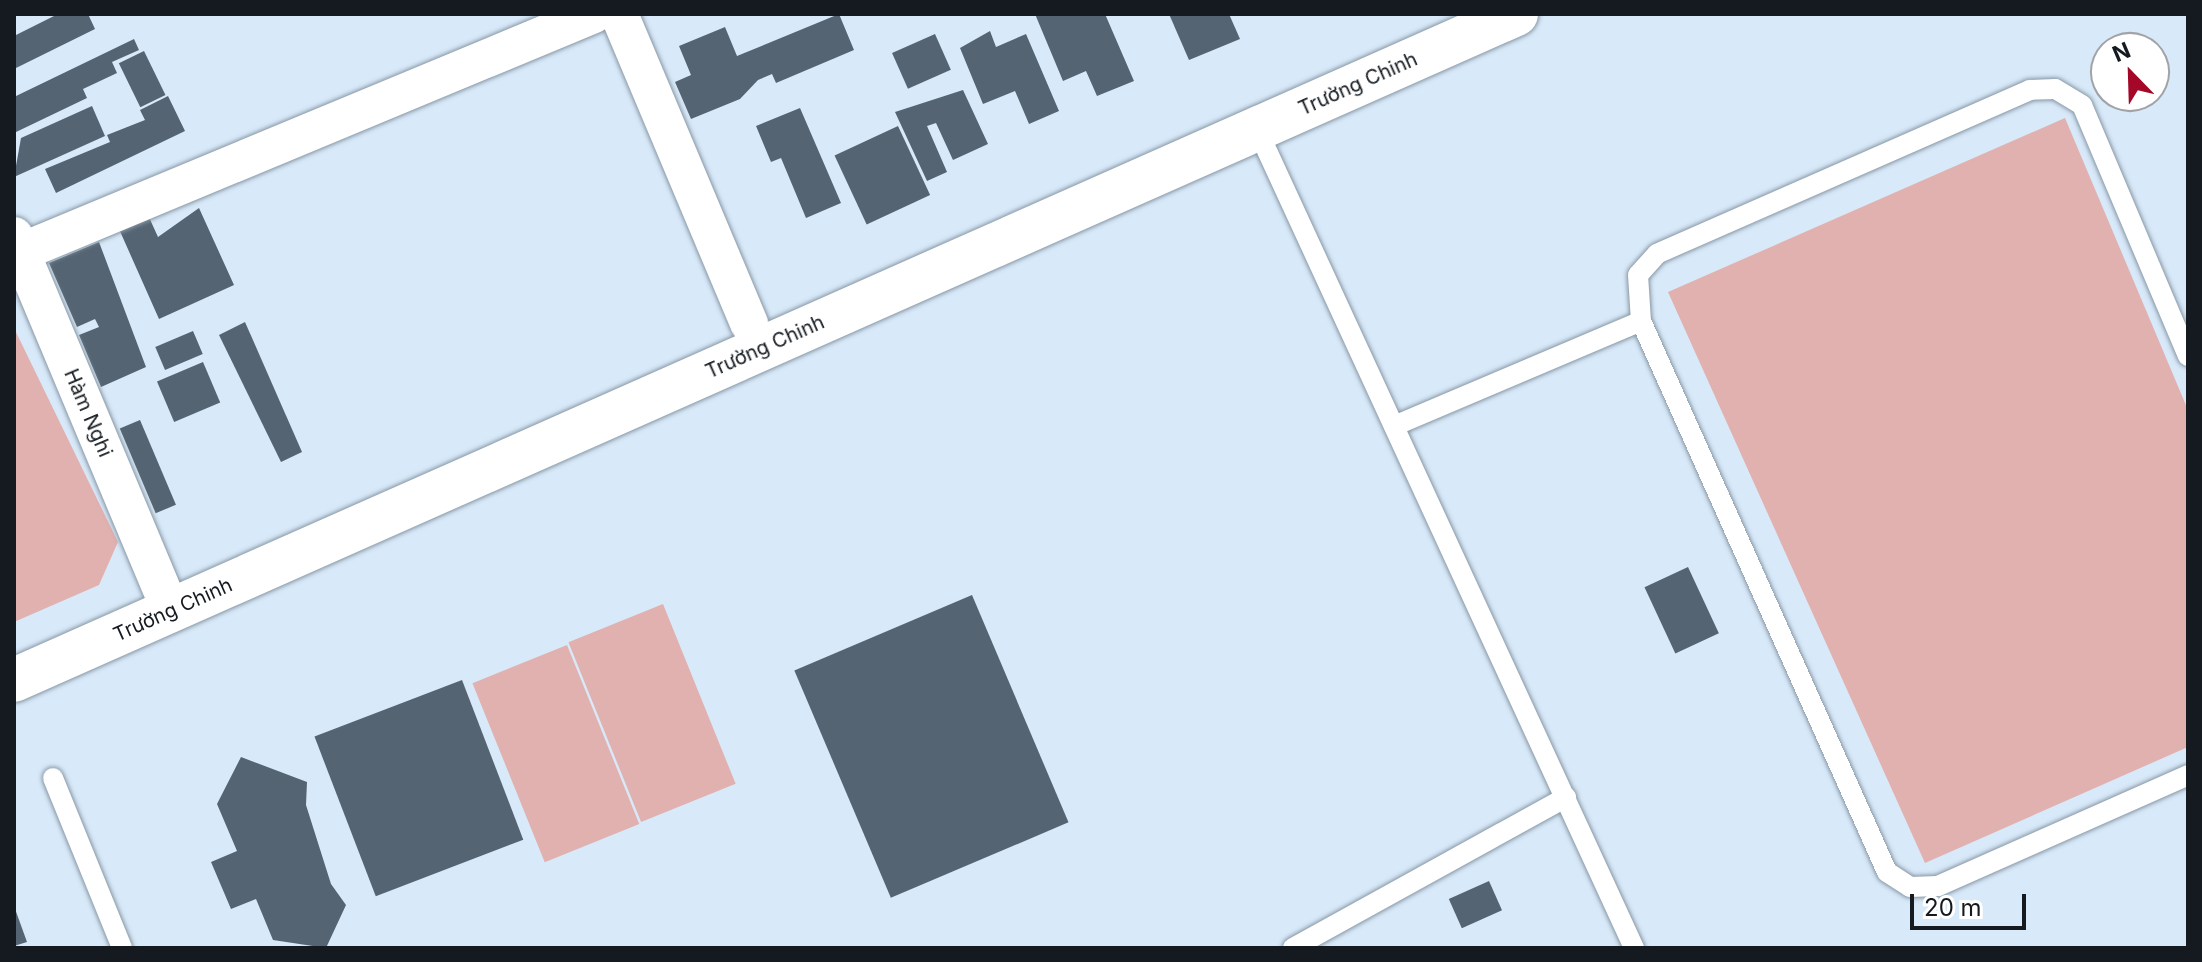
<!DOCTYPE html>
<html>
<head>
<meta charset="utf-8">
<style>
  body { margin:0 }
  #map { position:relative; width:2202px; height:962px; overflow:hidden; background:#d8e9f9; font-family:Inter,sans-serif }
  div>[style] { position:absolute }
  .green>* { inset:0; background:#e1b1af; transform-origin:0 0 }
  .building>* { inset:0; background:#556472; transform-origin:0 0 }
  .roads { filter:drop-shadow(0 0 2px #8797a5) drop-shadow(0 0 2px #8797a5) }
  .lane>* { height:20px; margin:-10px; padding:0 10px; transform-origin:10px; border-radius:10px; background:#fff }
  .street>* { height:38px; margin:-19px; padding:0 19px; transform-origin:19px; border-radius:19px; background:#fff }
  .secondary>* { height:44px; margin:-22px; padding:0 22px; transform-origin:22px; border-radius:22px; background:#fff }
  span { translate:-50% -50%; white-space:nowrap; text-align:center; line-height:1.15; -webkit-text-stroke:8px #fff; paint-order:stroke }
  .street-label { font-size:20px; color:#141a20 }
  .frame { position:absolute; inset:0; border:16px solid #141a20; pointer-events:none }
  .north { position:absolute; left:2090px; top:32px; width:80px; height:80px; box-sizing:border-box; background:#fff; border:2px solid #a1a3a6; border-radius:50%; rotate:337deg; font-size:22px; font-weight:700; line-height:32px; text-align:center; color:#141a20 }
  .north::after { content:''; display:block; margin:auto; width:28px; height:36px; background:#a40728; clip-path:polygon(50% 0,100% 100%,50% 72%,0 100%) }
  .scale { position:absolute; left:1910px; top:894px; width:116px; height:36px; box-sizing:border-box; border:4px solid #141a20; border-top:0; padding-left:10px; font-size:24px; line-height:28px; white-space:nowrap; color:#141a20; -webkit-text-stroke:6px #fff; paint-order:stroke }
</style>
</head>
<body>
<div id="map">
  <div class="green">
    <div style="clip-path:polygon(2065px 118px,2188px 410px,2188px 747px,1925px 863px,1668px 292px)"></div>
    <div style="clip-path:polygon(14px 328px,118px 542px,99px 585px,14px 622px)"></div>
    <div style="left:663px;top:604px;width:194px;height:102px;rotate:68deg"></div>
    <div style="left:567px;top:645px;width:193px;height:102px;rotate:68deg"></div>
  </div>
  <div class="building">
    <div style="clip-path:polygon(58px 14px,88px 14px,95px 29px,14px 69px,14px 36px)"></div>
    <div style="clip-path:polygon(839px 14px,854px 50px,776px 83px,772px 74px,758px 80px,740px 99px,691px 119px,675px 82px,691px 75px,679px 46px,725px 27px,737px 56px)"></div>
    <div style="clip-path:polygon(1035px 14px,1105px 14px,1134px 81px,1097px 96px,1086px 71px,1063px 81px)"></div>
    <div style="clip-path:polygon(1169px 14px,1229px 14px,1240px 39px,1189px 60px)"></div>
    <div style="clip-path:polygon(990px 31px,996px 47px,1026px 34px,1059px 111px,1029px 124px,1015px 91px,983px 104px,960px 48px)"></div>
    <div style="left:935px;top:34px;width:39px;height:47px;rotate:66deg"></div>
    <div style="clip-path:polygon(134px 39px,139px 50px,112px 62px,117px 73px,83px 89px,87px 98px,14px 133px,14px 97px)"></div>
    <div style="left:144px;top:51px;width:49px;height:28px;rotate:64deg"></div>
    <div style="clip-path:polygon(963px 90px,988px 144px,953px 160px,936px 123px,927px 126px,947px 172px,927px 181px,895px 112px)"></div>
    <div style="clip-path:polygon(168px 96px,185px 131px,56px 193px,45px 169px,110px 142px,107px 135px,145px 120px,140px 110px)"></div>
    <div style="clip-path:polygon(92px 106px,105px 136px,14px 177px,21px 138px)"></div>
    <div style="clip-path:polygon(800px 108px,841px 203px,806px 218px,781px 158px,771px 162px,756px 126px)"></div>
    <div style="left:898px;top:126px;width:76px;height:70px;rotate:65deg"></div>
    <div style="clip-path:polygon(199px 208px,234px 285px,159px 319px,119px 229px,148px 215px,158px 237px)"></div>
    <div style="clip-path:polygon(99px 242px,146px 367px,101px 387px,79px 335px,99px 327px,95px 319px,77px 327px,49px 263px)"></div>
    <div style="clip-path:polygon(245px 322px,302px 452px,281px 462px,219px 335px)"></div>
    <div style="left:193px;top:331px;width:25px;height:41px;rotate:67deg"></div>
    <div style="left:203px;top:362px;width:44px;height:50px;rotate:67deg"></div>
    <div style="left:140px;top:420px;width:92px;height:22px;rotate:67deg"></div>
    <div style="left:1688px;top:567px;width:73px;height:48px;rotate:65deg"></div>
    <div style="left:972px;top:595px;width:247px;height:193px;rotate:67deg"></div>
    <div style="left:462px;top:680px;width:171px;height:158px;rotate:69deg"></div>
    <div style="clip-path:polygon(241px 757px,307px 782px,306px 805px,331px 884px,346px 905px,326px 948px,273px 940px,256px 899px,231px 909px,211px 862px,237px 851px,217px 804px)"></div>
    <div style="left:1489px;top:881px;width:32px;height:44px;rotate:66deg"></div>
    <div style="clip-path:polygon(14px 906px,27px 942px,14px 946px)"></div>
  </div>
  <div class="roads">
    <div class="lane">
      <div style="left:1257px;top:129px;width:902px;rotate:65.28deg"></div>
      <div style="left:2188px;top:356px;width:272px;rotate:-112.9deg"></div>
      <div style="left:2082px;top:105px;width:31px;rotate:-149deg"></div>
      <div style="left:2055px;top:89px;width:25px;rotate:178deg"></div>
      <div style="left:2030px;top:90px;width:407px;rotate:156.3deg"></div>
      <div style="left:1657px;top:254px;width:28px;rotate:132deg"></div>
      <div style="left:1638px;top:275px;width:46px;rotate:86.3deg"></div>
      <div style="left:1641px;top:321px;width:603px;rotate:65.94deg"></div>
      <div style="left:1887px;top:872px;width:27px;rotate:33deg"></div>
      <div style="left:1910px;top:887px;width:28px;rotate:-2deg"></div>
      <div style="left:1938px;top:886px;width:274px;rotate:-23.9deg"></div>
      <div style="left:1394px;top:426px;width:268px;rotate:-23deg"></div>
      <div style="left:53px;top:778px;width:183px;rotate:67.9deg"></div>
      <div style="left:1293px;top:948px;width:312px;rotate:-28.9deg"></div>
    </div>
    <div class="street">
      <div style="left:619px;top:14px;width:336px;rotate:67.2deg"></div>
      <div style="left:14px;top:236px;width:383px;rotate:67.3deg"></div>
      <div style="left:21px;top:252px;width:620px;rotate:-22.56deg"></div>
    </div>
    <div class="secondary">
      <div style="left:14px;top:680px;width:1643px;rotate:-23.91deg"></div>
    </div>
  </div>
  <div class="street-label">
    <span style="left:1358px;top:84px;rotate:-24deg">Trường Chinh</span>
    <span style="left:765px;top:347px;rotate:-24deg">Trường Chinh</span>
    <span style="left:88px;top:413px;rotate:67deg">Hàm Nghi</span>
    <span style="left:173px;top:610px;rotate:-24deg">Trường Chinh</span>
  </div>
  <div class="frame"></div>
  <div class="north">N</div>
  <div class="scale">20 m</div>
</div>
</body>
</html>
